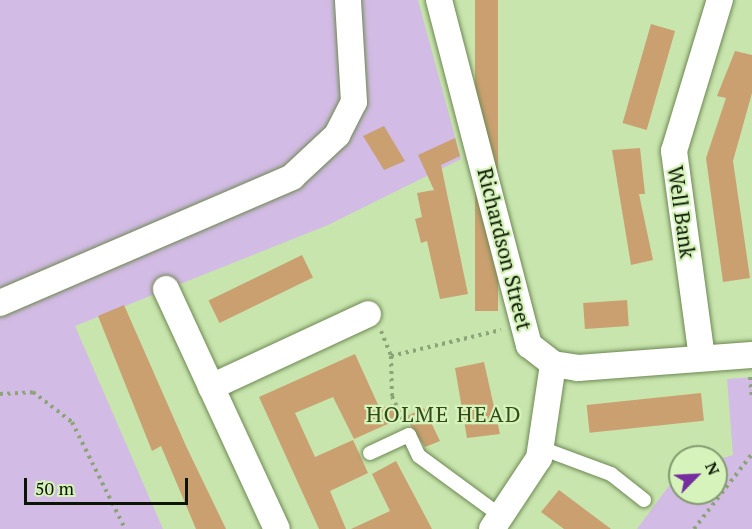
<!DOCTYPE html>
<html>
<head>
<meta charset="utf-8">
<style>
  body { margin:0 }
  #map { position:relative; width:752px; height:529px; overflow:hidden; background:#c8e5ad; font-family:"PT Serif",serif }
  div>[style] { position:absolute }
  .green>* { inset:0; background:#d2bbe4 }
  .building>* { inset:0; background:#caa070; transform-origin:0 0 }
  .path>* { height:4px; margin-top:-2px; transform-origin:0; background:repeating-linear-gradient(90deg,#8da478 0 3px,transparent 0 7.5px) }
  .roads { filter:drop-shadow(0 0 2px #6e8854) drop-shadow(0 0 2px #6e8854) }
  .lane>* { height:14px; margin:-7px; padding:0 7px; transform-origin:7px; border-radius:7px; background:#fff }
  .street>* { height:26px; margin:-13px; padding:0 13px; transform-origin:13px; border-radius:13px; background:#fff }
  span { translate:-50% -50%; white-space:nowrap; text-align:center; line-height:1.15; -webkit-text-stroke:4.5px #d5f3ba; paint-order:stroke }
  .street-label { font-size:21px; color:#0b1502 }
  .neighbourhood-label { font-size:22px; color:#334a18; letter-spacing:1.5px }
  .north { position:absolute; left:668px; top:445px; width:60px; height:60px; box-sizing:border-box; background:#d5f3ba; border:2px solid #849a70; border-radius:50%; rotate:66deg; font-size:16px; font-weight:700; line-height:24px; text-align:center; color:#0b1502 }
  .north::after { content:''; display:block; margin:auto; width:21px; height:27px; background:#762d9f; clip-path:polygon(50% 0,100% 100%,50% 72%,0 100%) }
  .scale { position:absolute; left:24px; top:478px; width:164px; height:27px; box-sizing:border-box; border:3px solid #0b1502; border-top:0; padding-left:8px; font-size:18px; line-height:21px; white-space:nowrap; color:#0b1502; -webkit-text-stroke:4px #d5f3ba; paint-order:stroke }
</style>
</head>
<body>
<div id="map">
  <div class="green">
    <div style="clip-path:polygon(0 0,418px 0,461px 159px,328px 225px,75px 326px,163px 529px,0 529px)"></div>
    <div style="clip-path:polygon(752px 377px,752px 529px,637px 529px,680px 471px,680px 493px,716px 493px,716px 460px,733px 455px,727px 379px)"></div>
  </div>
  <div class="building">
    <div style="left:475px;top:0;width:23px;height:311px"></div>
    <div style="left:651px;top:24px;width:25px;height:103px;rotate:16deg"></div>
    <div style="clip-path:polygon(735px 51px,752px 55px,752px 93px,733px 161px,750px 278px,723px 282px,706px 158px,726px 98px,717px 96px)"></div>
    <div style="clip-path:polygon(384px 126px,405px 161px,384px 170px,363px 136px)"></div>
    <div style="clip-path:polygon(455px 138px,460px 156px,441px 165px,468px 294px,440px 299px,427px 241px,421px 243px,415px 219px,422px 217px,417px 193px,434px 190px,418px 155px)"></div>
    <div style="clip-path:polygon(640px 148px,645px 194px,639px 194px,653px 260px,631px 265px,612px 150px)"></div>
    <div style="left:302px;top:255px;width:25px;height:104px;rotate:64deg"></div>
    <div style="left:627px;top:300px;width:26px;height:44px;rotate:86deg"></div>
    <div style="clip-path:polygon(124px 305px,186px 446px,226px 529px,196px 529px,161px 446px,152px 451px,98px 316px)"></div>
    <div style="clip-path:polygon(355px 354px,380px 409px,392px 404px,399px 419px,354px 439px,333px 397px,295px 413px,315px 457px,353px 440px,368px 473px,330px 491px,346px 529px,319px 529px,259px 397px)"></div>
    <div style="clip-path:polygon(484px 362px,500px 434px,467px 438px,455px 368px)"></div>
    <div style="left:701px;top:393px;width:28px;height:115px;rotate:84deg"></div>
    <div style="clip-path:polygon(424px 408px,440px 441px,425px 447px,405px 417px)"></div>
    <div style="clip-path:polygon(396px 461px,432px 529px,351px 529px,390px 511px,372px 474px)"></div>
    <div style="clip-path:polygon(559px 490px,611px 529px,564px 529px,541px 512px)"></div>
  </div>
  <div class="path">
    <div style="left:381px;top:331px;width:27px;rotate:68deg"></div>
    <div style="left:391px;top:356px;width:40px;rotate:88.6deg"></div>
    <div style="left:392px;top:396px;width:27px;rotate:66deg"></div>
    <div style="left:391px;top:356px;width:113px;rotate:-13.3deg"></div>
    <div style="left:750px;top:377px;width:22px;rotate:85deg"></div>
    <div style="left:0;top:394px;width:33px;rotate:-3deg"></div>
    <div style="left:33px;top:392px;width:49px;rotate:37.6deg"></div>
    <div style="left:72px;top:422px;width:119px;rotate:63.6deg"></div>
    <div style="left:694px;top:529px;width:95px;rotate:-52.3deg"></div>
  </div>
  <div class="roads">
    <div class="lane">
      <div style="left:541px;top:448px;width:75px;rotate:20.4deg"></div>
      <div style="left:611px;top:474px;width:42px;rotate:38.2deg"></div>
      <div style="left:370px;top:453px;width:43px;rotate:-24.8deg"></div>
      <div style="left:409px;top:435px;width:23px;rotate:65deg"></div>
      <div style="left:419px;top:456px;width:103px;rotate:36.3deg"></div>
    </div>
    <div class="street">
      <div style="left:439px;top:0;width:357px;rotate:75.4deg"></div>
      <div style="left:529px;top:345px;width:31px;rotate:38deg"></div>
      <div style="left:553px;top:364px;width:25px;rotate:9deg"></div>
      <div style="left:578px;top:368px;width:174px;rotate:-4.3deg"></div>
      <div style="left:166px;top:289px;width:264px;rotate:65.2deg"></div>
      <div style="left:0;top:303px;width:318px;rotate:-23.3deg"></div>
      <div style="left:292px;top:177px;width:62px;rotate:-43deg"></div>
      <div style="left:337px;top:135px;width:37px;rotate:-63deg"></div>
      <div style="left:354px;top:102px;width:102px;rotate:-93.4deg"></div>
      <div style="left:702px;top:358px;width:209px;rotate:-97.7deg"></div>
      <div style="left:674px;top:151px;width:158px;rotate:-73.1deg"></div>
      <div style="left:211px;top:387px;width:173px;rotate:-24.9deg"></div>
      <div style="left:492px;top:529px;width:85px;rotate:-56.5deg"></div>
      <div style="left:539px;top:458px;width:95px;rotate:-81.5deg"></div>
    </div>
  </div>
  <div class="street-label">
    <span style="left:682px;top:212px;rotate:82deg">Well Bank</span>
    <span style="left:505px;top:249px;rotate:76deg">Richardson Street</span>
  </div>
  <div class="neighbourhood-label">
    <span style="left:444px;top:414px">HOLME HEAD</span>
  </div>
  <div class="north">N</div>
  <div class="scale">50 m</div>
</div>
</body>
</html>
